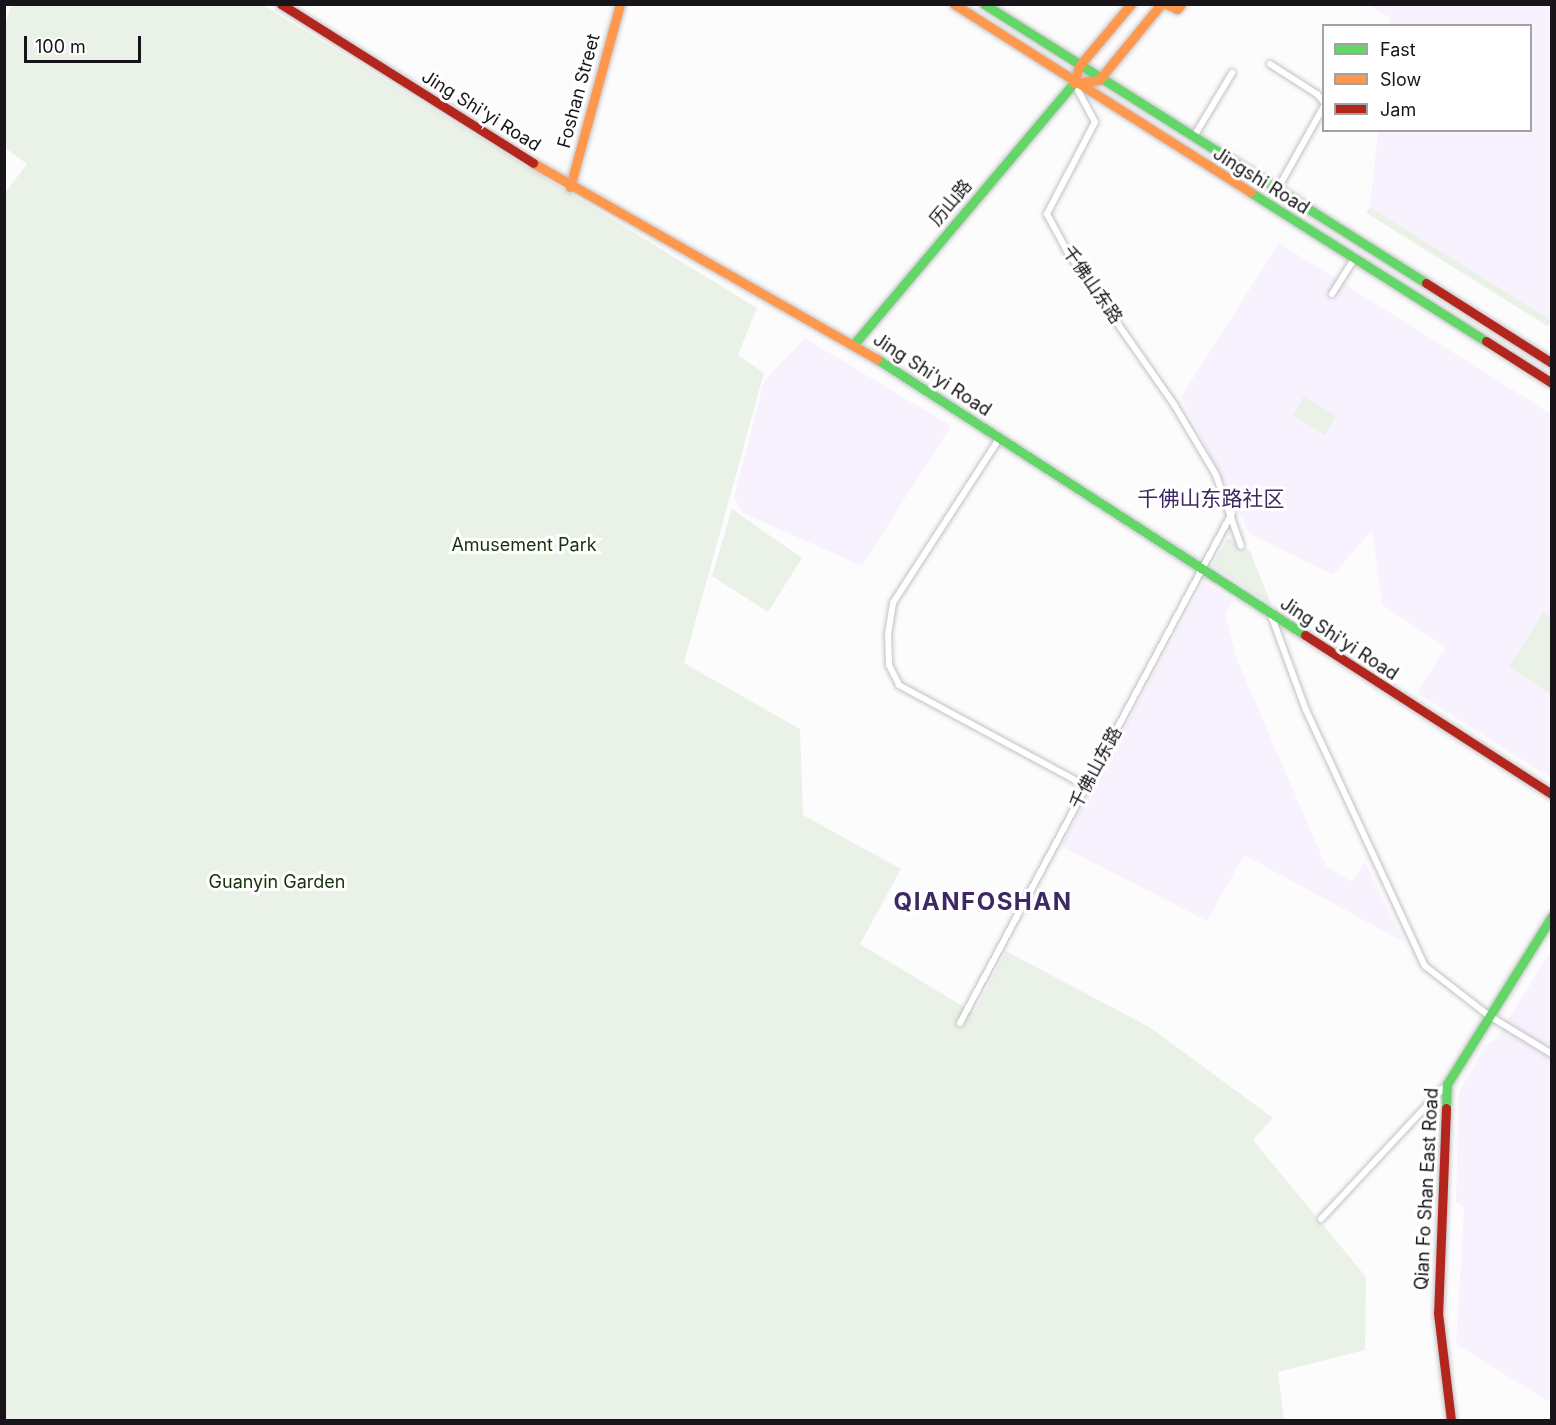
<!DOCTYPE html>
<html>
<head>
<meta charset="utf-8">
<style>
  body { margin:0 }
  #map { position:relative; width:1556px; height:1425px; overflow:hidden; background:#fcfcfd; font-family:Inter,"Noto Sans SC",sans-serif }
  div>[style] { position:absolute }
  .built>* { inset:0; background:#f8f2fe }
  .green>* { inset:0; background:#eaf2e8; transform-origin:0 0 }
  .roads { filter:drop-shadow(0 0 2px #c3c1c4) drop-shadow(0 0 2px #c3c1c4) }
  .street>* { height:6px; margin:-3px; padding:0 3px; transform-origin:3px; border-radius:3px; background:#fff }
  .fast>* { height:9px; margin:-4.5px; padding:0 4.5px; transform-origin:4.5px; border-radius:4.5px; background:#63d668 }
  .slow>* { height:9px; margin:-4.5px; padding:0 4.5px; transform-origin:4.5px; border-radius:4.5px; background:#ff974d }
  .jam>* { height:9px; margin:-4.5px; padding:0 4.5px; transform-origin:4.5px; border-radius:4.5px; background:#b3261e }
  span { translate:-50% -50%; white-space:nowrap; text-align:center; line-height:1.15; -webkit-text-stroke:6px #fff; paint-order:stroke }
  .street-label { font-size:18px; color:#17141a }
  .park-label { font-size:18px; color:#15330b }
  .quarter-label { font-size:21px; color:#3e2863 }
  .district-label { font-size:24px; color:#3e2863; font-weight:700; letter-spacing:1.5px }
  .frame { position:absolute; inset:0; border:6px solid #17141a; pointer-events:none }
  .legend { position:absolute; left:1322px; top:24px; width:210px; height:108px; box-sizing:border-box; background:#fff; border:2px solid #a2a1a3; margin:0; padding:8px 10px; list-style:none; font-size:18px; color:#17141a }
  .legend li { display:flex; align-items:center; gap:12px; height:30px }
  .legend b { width:30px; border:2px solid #a2a1a3 }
  .scale { position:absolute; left:24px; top:36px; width:117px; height:27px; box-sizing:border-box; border:3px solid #17141a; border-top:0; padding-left:8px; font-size:18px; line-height:21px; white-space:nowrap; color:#17141a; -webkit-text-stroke:4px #fff; paint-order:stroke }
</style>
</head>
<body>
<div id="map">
  <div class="built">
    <div style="clip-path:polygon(1368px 5px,1551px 5px,1551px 322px,1370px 207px,1378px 131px,1530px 130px,1530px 26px,1388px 25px,1389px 17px)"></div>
    <div style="clip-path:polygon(1279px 243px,1551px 414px,1551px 778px,1417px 693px,1446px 647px,1382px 605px,1372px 530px,1333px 575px,1250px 534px,1181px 397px)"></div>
    <div style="clip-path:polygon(805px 338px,951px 426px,862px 566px,743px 513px,734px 498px,764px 381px)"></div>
    <div style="clip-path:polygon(1204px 582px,1233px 600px,1225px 615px,1238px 662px,1326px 866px,1352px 882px,1365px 862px,1404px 942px,1244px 855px,1207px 921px,1061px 846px)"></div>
    <div style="clip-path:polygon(1551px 951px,1551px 1403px,1456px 1344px,1464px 1208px,1456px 1202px,1459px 1092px,1486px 1044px,1495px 1040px)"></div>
  </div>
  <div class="green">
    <div style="clip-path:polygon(12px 5px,263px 5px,757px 308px,738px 355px,764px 373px,684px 663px,800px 729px,803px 815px,901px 869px,860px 944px,974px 1013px,1006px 951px,1151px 1028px,1273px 1118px,1253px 1140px,1366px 1277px,1365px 1350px,1278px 1372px,1284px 1420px,5px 1420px,4px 194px,27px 164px,5px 148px,5px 22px)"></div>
    <div style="left:1370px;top:207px;width:214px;height:7px;rotate:32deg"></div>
    <div style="left:1304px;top:396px;width:38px;height:22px;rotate:32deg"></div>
    <div style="clip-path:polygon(732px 509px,802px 558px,768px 612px,712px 576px)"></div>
    <div style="clip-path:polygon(1228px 538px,1250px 551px,1271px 604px,1212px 565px)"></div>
    <div style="clip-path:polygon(1543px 612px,1551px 618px,1551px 694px,1509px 667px)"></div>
  </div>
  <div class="roads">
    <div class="street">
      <div style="left:1270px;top:64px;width:56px;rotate:32.6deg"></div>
      <div style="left:1317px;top:94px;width:11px;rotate:49deg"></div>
      <div style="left:1074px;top:83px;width:44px;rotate:61.7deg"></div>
      <div style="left:1095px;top:122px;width:104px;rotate:117.6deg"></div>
      <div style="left:1047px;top:214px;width:42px;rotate:61.6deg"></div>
      <div style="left:1067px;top:251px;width:189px;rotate:55.1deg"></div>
      <div style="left:1175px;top:406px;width:80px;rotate:59.3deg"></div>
      <div style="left:1216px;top:475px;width:75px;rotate:70.6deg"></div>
      <div style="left:1193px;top:138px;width:76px;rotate:-59deg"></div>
      <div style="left:1277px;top:190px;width:96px;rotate:-60.8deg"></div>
      <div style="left:1332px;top:294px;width:41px;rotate:-57.8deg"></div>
      <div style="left:999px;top:439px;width:195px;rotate:122.9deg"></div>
      <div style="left:893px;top:603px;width:31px;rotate:99deg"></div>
      <div style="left:888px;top:634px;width:31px;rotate:88deg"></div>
      <div style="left:889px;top:665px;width:22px;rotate:63deg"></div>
      <div style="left:899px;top:685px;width:213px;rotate:28.4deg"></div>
      <div style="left:1271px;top:615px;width:101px;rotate:69.8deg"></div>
      <div style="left:1306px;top:710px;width:282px;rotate:65.1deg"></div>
      <div style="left:1425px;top:966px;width:80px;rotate:37.9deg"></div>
      <div style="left:1488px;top:1015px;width:75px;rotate:31.4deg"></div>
      <div style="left:960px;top:1023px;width:578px;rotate:-61.93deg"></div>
      <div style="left:1321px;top:1219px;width:185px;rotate:-47deg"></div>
    </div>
    <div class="fast">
      <div style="left:984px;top:4px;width:523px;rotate:32.26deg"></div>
      <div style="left:1250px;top:192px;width:279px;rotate:32.3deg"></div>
      <div style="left:854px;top:344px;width:341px;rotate:-49.9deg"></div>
      <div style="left:877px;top:359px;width:509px;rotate:32.82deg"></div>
      <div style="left:1446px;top:1108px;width:24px;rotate:-88deg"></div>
      <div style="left:1447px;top:1084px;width:198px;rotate:-58deg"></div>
    </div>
    <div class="slow">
      <div style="left:954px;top:4px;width:351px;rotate:32.4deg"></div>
      <div style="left:1131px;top:4px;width:81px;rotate:130deg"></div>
      <div style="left:1079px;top:66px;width:18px;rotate:106deg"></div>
      <div style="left:1074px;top:83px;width:25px;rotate:-7deg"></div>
      <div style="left:1099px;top:80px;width:98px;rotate:-50.8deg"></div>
      <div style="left:1166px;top:4px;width:12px;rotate:24deg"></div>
      <div style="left:1177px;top:9px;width:6px;rotate:-51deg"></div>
      <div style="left:533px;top:163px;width:396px;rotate:29.7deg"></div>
      <div style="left:570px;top:187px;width:190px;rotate:-74.7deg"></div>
    </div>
    <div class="jam">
      <div style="left:281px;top:4px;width:298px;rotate:32.2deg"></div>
      <div style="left:1426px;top:283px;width:149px;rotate:32.4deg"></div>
      <div style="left:1486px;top:341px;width:78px;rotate:32.5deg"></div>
      <div style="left:1305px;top:635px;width:294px;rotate:32.8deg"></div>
      <div style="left:1446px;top:1108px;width:205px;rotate:92.2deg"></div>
      <div style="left:1438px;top:1313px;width:108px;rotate:83.1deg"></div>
    </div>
  </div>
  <div class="street-label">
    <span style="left:579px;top:91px;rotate:-75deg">Foshan Street</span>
    <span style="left:481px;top:111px;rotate:32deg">Jing Shi'yi Road</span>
    <span style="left:1261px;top:181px;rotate:32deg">Jingshi Road</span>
    <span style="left:951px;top:203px;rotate:-50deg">历山路</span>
    <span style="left:1092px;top:285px;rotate:55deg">千佛山东路</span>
    <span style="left:932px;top:375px;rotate:33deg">Jing Shi'yi Road</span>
    <span style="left:1339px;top:639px;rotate:33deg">Jing Shi'yi Road</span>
    <span style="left:1096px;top:768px;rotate:-62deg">千佛山东路</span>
    <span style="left:1427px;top:1189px;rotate:-87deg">Qian Fo Shan East Road</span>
  </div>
  <div class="park-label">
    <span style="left:524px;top:545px">Amusement Park</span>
    <span style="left:277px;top:882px">Guanyin Garden</span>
  </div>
  <div class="quarter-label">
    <span style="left:1211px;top:499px">千佛山东路社区</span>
  </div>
  <div class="district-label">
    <span style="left:983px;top:902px">QIANFOSHAN</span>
  </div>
  <div class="frame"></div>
  <ul class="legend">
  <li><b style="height:8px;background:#63d668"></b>Fast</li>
  <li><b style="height:8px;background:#ff974d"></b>Slow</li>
  <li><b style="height:8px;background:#b3261e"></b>Jam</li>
  </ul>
  <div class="scale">100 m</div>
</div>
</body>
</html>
